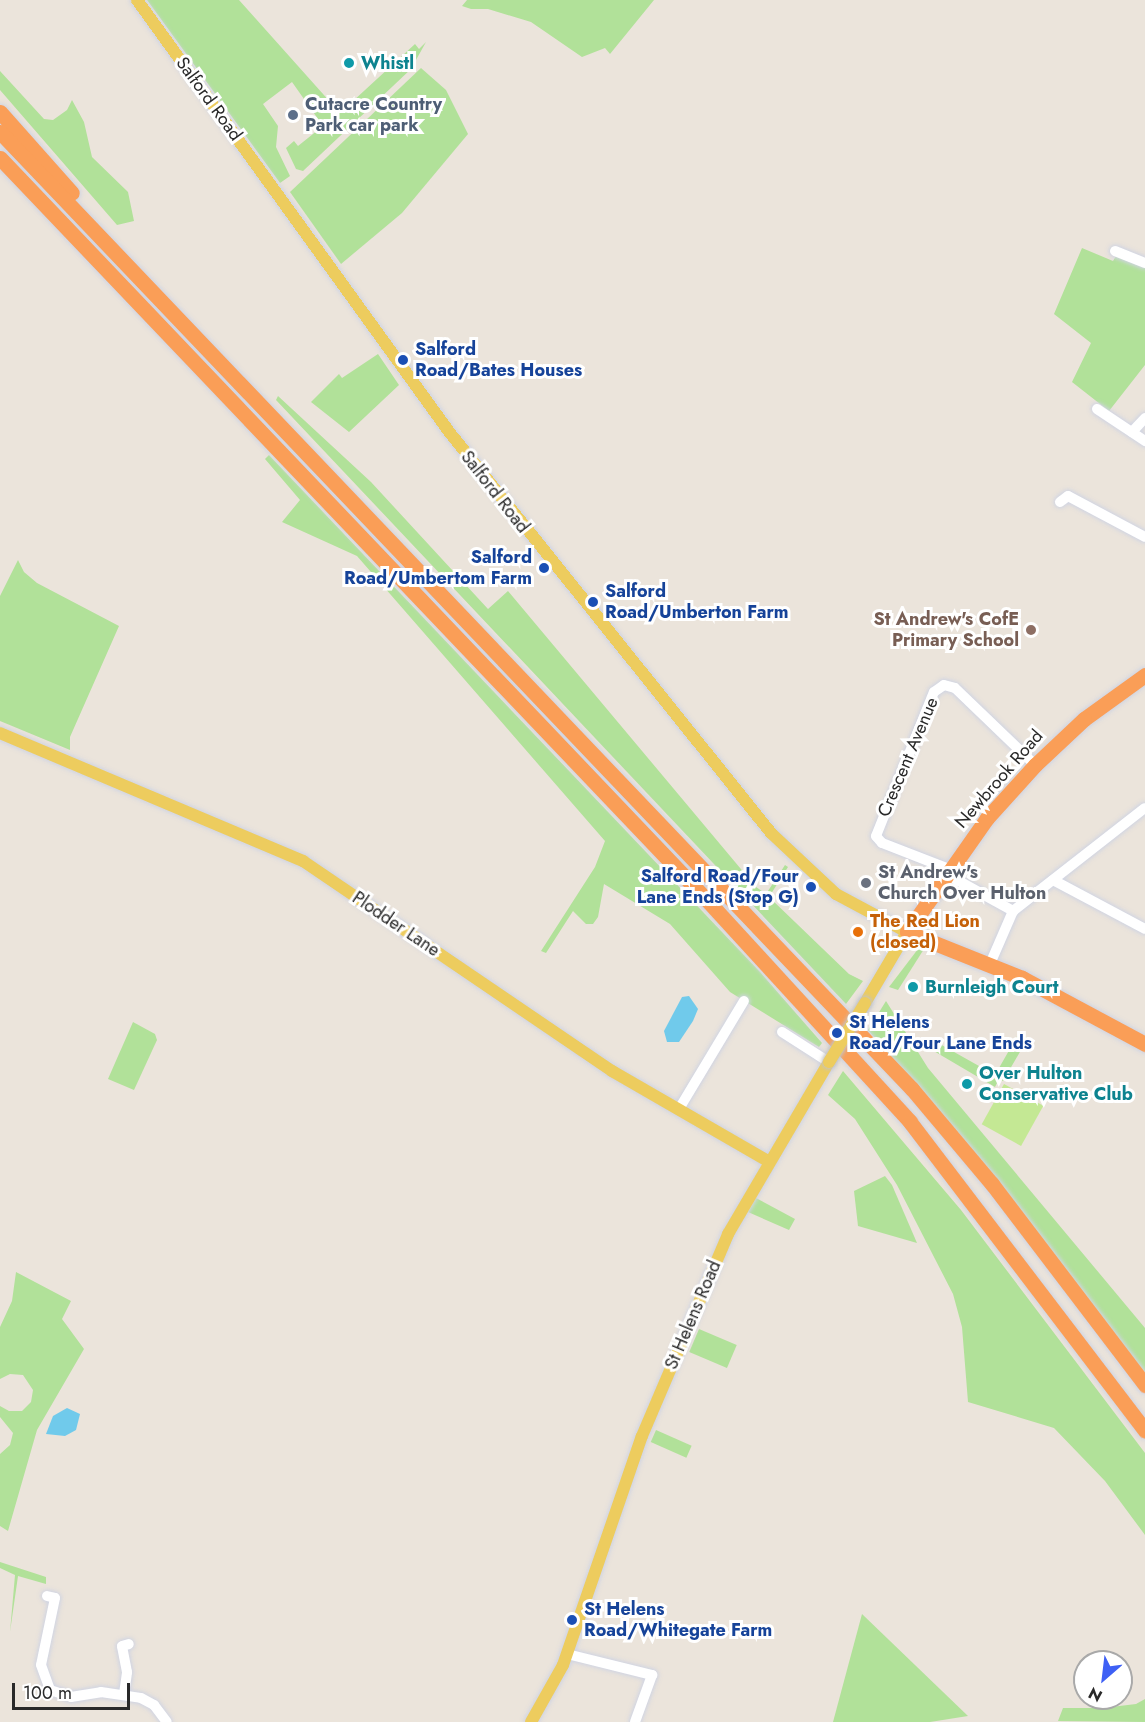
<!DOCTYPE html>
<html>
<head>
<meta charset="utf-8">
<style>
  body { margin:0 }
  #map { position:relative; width:1145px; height:1722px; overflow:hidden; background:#ebe4db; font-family:Jost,sans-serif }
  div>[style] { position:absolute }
  .green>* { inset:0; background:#b1e199; transform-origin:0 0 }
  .pitch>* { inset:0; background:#c4e894; transform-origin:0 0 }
  .water>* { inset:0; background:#70caeb }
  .roads { filter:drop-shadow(0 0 2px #d0d4e2) drop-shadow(0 0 2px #d0d4e2) }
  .minor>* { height:10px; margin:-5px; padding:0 5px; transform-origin:5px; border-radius:5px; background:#fff }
  .major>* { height:12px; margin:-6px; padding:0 6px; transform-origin:6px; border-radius:6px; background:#edcc5e }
  .highway>* { height:15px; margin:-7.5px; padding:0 7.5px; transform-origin:7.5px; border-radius:7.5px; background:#fa9e57 }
  .bridges { filter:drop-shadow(0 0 2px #c3c3c3) drop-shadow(0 0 2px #c3c3c3) }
  .major-bridge>* { height:12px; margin:-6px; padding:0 6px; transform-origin:6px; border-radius:6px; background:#edcc5e }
  .dots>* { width:16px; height:16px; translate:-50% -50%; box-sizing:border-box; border:3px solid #fff; border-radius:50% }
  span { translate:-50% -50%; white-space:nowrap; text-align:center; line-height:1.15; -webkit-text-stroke:6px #fff; paint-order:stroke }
  .culture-label { font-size:18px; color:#0d838f; font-weight:700 }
  .left { translate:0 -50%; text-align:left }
  .street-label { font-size:18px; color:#292929 }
  .service-label { font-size:18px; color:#4e5e75; font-weight:700 }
  .transit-label { font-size:18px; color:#164399; font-weight:700 }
  .right { translate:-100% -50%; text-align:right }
  .education-label { font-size:18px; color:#785e54; font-weight:700 }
  .worship-label { font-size:18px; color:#5b616d; font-weight:700 }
  .food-label { font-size:18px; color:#c56008; font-weight:700 }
  .north { position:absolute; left:1073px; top:1650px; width:60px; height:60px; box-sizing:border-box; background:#fff; border:2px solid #a9a9a9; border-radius:50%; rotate:208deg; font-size:16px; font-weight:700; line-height:24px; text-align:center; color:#292929 }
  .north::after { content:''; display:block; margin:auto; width:21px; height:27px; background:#3e60f5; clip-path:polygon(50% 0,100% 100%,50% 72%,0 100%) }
  .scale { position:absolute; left:12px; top:1683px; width:118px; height:27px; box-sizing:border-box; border:3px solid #292929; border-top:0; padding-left:8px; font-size:18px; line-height:21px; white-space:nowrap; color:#292929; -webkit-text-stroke:4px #fff; paint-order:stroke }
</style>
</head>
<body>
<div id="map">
  <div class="green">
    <div style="clip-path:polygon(147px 0,239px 0,340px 113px,415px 44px,419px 49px,426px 42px,411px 69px,303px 171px,296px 169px,286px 148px,294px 141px,298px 146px,323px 126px,292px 82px,263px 104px,278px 126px,276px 147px,290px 176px,280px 183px)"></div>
    <div style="clip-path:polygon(467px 0,654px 0,610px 54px,605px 48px,582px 57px,531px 22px,488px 9px,471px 9px,462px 6px)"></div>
    <div style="clip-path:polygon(421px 68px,446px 90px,468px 134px,402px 213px,341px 264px,290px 192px)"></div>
    <div style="clip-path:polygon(0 71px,44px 119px,53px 120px,67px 110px,72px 100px,84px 122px,92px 157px,128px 192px,134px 221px,117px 225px,0 90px)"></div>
    <div style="clip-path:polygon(1082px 248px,1113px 261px,1116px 256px,1145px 268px,1145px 365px,1109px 411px,1072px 382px,1091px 343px,1054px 314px)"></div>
    <div style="clip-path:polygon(378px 354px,399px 385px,349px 432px,311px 402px,339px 374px,342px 378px)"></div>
    <div style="clip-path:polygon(278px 396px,371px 482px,488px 609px,508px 591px,756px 887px,766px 894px,785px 865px,788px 867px,769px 897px,849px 974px,863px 981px,846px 1004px,276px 400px)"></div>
    <div style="clip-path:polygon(269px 455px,761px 973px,822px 1043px,819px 1047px,730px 992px,670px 924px,604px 884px,598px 917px,593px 924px,586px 924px,573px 911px,546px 953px,541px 951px,595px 867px,605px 841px,357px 556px,282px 522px,300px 500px,265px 459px)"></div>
    <div style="clip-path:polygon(18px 560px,24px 572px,37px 583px,119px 626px,70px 737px,70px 750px,0 721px,0 596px)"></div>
    <div style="clip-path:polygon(918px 949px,924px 949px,898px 990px,889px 987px)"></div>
    <div style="clip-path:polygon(886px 1001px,928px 1068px,1145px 1328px,1145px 1373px,1036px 1231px,868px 1030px)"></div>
    <div style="clip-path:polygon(133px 1022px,155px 1034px,157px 1040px,134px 1090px,108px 1079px)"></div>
    <div style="clip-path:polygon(1019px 1033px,1028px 1038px,1003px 1081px,999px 1079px,995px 1087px,927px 1047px,931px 1039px,995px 1075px)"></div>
    <div style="clip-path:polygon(843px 1071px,961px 1210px,1145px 1453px,1145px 1535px,1105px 1481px,1054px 1428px,968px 1402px,962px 1327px,953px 1294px,897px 1185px,855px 1119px,828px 1095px)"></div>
    <div style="clip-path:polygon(885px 1176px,892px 1185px,917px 1243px,858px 1226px,854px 1191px)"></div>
    <div style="clip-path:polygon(756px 1198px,795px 1219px,789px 1230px,748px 1212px)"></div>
    <div style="clip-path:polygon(16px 1272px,71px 1301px,62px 1319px,84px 1349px,37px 1430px,8px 1531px,0 1526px,0 1454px,10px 1445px,13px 1433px,0 1417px,0 1406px,9px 1411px,22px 1411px,31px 1402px,33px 1390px,23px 1375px,10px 1374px,0 1379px,0 1327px,12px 1301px)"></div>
    <div style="left:699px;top:1329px;width:41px;height:25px;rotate:23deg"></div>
    <div style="left:656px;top:1430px;width:39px;height:13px;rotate:24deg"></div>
    <div style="clip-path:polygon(0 1562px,46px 1577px,46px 1584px,18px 1576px,10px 1632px,15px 1575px,0 1568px)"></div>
    <div style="clip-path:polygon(862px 1614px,968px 1716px,930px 1722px,833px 1722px)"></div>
    <div style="clip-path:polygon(1145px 1699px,1145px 1722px,1058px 1721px,1063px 1708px,1103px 1708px,1136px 1704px)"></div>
  </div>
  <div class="pitch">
    <div style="left:1004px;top:1084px;width:45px;height:46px;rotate:29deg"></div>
  </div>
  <div class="water">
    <div style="clip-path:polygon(689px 996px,698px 1009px,693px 1021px,679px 1042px,667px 1042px,664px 1031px,682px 997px)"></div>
    <div style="clip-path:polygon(67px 1408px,80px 1414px,76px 1430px,65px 1436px,46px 1434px,53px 1416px)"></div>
  </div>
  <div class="roads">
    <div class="minor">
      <div style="left:1115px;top:251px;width:32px;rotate:22deg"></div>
      <div style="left:1097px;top:409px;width:58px;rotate:33.7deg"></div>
      <div style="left:1132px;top:432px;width:19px;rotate:-47deg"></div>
      <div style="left:1060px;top:502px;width:10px;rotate:-37deg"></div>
      <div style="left:1068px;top:496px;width:87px;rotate:28deg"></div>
      <div style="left:949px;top:869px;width:72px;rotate:-158.8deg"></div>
      <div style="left:882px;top:843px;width:9px;rotate:-131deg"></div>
      <div style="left:876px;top:836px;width:155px;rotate:-68.1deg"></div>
      <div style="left:934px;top:692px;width:12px;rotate:-35deg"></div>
      <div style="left:944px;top:685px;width:11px;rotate:15deg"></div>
      <div style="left:955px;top:688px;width:111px;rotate:43.9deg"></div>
      <div style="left:946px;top:874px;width:77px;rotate:28.9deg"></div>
      <div style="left:1053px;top:880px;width:104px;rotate:28deg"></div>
      <div style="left:990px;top:964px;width:58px;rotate:-66.5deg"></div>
      <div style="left:1013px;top:911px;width:167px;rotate:-38deg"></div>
      <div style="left:782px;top:1032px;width:56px;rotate:32.6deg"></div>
      <div style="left:679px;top:1109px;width:126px;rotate:-59deg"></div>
      <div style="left:47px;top:1596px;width:8px;rotate:14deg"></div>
      <div style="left:55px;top:1598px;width:68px;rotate:101.8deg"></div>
      <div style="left:41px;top:1665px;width:27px;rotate:70deg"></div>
      <div style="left:50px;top:1690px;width:22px;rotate:18deg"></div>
      <div style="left:71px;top:1697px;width:30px;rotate:-9deg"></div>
      <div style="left:101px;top:1692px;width:40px;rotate:8.5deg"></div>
      <div style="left:141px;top:1698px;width:15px;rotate:28deg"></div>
      <div style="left:154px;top:1705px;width:21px;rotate:53deg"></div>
      <div style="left:567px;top:1654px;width:88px;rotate:13.9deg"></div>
      <div style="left:652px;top:1675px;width:50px;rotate:109.9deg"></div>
      <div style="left:124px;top:1694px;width:22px;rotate:-82deg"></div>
      <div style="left:127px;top:1672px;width:26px;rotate:-101deg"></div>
      <div style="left:122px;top:1646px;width:7px;rotate:-16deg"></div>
    </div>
    <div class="major">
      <div style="left:137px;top:0;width:534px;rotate:54.14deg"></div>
      <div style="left:450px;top:433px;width:513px;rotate:51.25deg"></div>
      <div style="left:771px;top:833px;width:89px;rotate:43.2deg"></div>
      <div style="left:836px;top:894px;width:81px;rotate:28.2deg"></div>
      <div style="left:907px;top:932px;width:82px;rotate:120.6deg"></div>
      <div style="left:0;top:733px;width:329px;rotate:22.9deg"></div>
      <div style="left:303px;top:861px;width:374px;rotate:34.2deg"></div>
      <div style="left:612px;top:1071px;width:180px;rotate:30deg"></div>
      <div style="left:531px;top:1722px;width:65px;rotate:-60.7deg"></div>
      <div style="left:563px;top:1665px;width:242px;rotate:-71deg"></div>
      <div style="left:642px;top:1436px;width:220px;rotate:-66.9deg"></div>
      <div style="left:728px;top:1234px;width:199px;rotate:-59.6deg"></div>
    </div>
    <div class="highway">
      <div style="left:0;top:112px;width:108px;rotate:48.4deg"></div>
      <div style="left:0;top:132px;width:1322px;rotate:46.38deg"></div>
      <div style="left:912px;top:1089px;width:124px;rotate:49.9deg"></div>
      <div style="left:992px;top:1184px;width:253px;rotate:52.7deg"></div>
      <div style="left:0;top:158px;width:1023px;rotate:46.39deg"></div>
      <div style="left:706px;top:899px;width:302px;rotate:47.5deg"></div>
      <div style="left:910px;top:1122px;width:388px;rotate:52.7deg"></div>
      <div style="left:1145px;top:675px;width:75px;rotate:144.2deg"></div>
      <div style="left:1084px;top:719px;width:67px;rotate:136.8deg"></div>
      <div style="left:1035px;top:765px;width:72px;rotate:132.2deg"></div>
      <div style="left:987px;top:818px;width:139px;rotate:125.1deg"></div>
      <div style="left:907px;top:932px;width:124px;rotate:21.8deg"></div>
      <div style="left:1022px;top:978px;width:140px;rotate:28.2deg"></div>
    </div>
  </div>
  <div class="bridges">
    <div class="major-bridge">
      <div style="left:829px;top:1062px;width:69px;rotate:-58.6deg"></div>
    </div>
  </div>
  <div class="dots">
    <div style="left:349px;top:63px;background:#0f9aa8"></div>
    <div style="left:293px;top:115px;background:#5c6f8a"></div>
    <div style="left:403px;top:360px;background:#1a4fb4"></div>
    <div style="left:544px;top:568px;background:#1a4fb4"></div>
    <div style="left:593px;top:602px;background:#1a4fb4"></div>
    <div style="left:1031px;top:630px;background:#8d6e63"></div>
    <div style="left:866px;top:883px;background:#6b7280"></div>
    <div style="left:811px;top:887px;background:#1a4fb4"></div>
    <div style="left:858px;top:932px;background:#e8710a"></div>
    <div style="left:913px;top:987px;background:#0f9aa8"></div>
    <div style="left:837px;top:1033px;background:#1a4fb4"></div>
    <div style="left:967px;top:1084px;background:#0f9aa8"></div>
    <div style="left:572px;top:1620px;background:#1a4fb4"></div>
  </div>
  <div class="culture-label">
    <span class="left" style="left:361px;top:63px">Whistl</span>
    <span class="left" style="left:925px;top:987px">Burnleigh Court</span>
    <span class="left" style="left:979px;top:1084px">Over Hulton<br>Conservative Club</span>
  </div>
  <div class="street-label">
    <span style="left:209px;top:99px;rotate:54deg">Salford Road</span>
    <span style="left:495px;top:492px;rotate:52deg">Salford Road</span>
    <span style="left:908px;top:757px;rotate:-67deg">Crescent Avenue</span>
    <span style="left:999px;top:779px;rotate:-49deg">Newbrook Road</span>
    <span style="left:396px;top:924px;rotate:34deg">Plodder Lane</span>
    <span style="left:693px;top:1315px;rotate:-67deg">St Helens Road</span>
  </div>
  <div class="service-label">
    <span class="left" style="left:305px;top:115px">Cutacre Country<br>Park car park</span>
  </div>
  <div class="transit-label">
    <span class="left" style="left:415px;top:360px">Salford<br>Road/Bates Houses</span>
    <span class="right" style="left:532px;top:568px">Salford<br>Road/Umbertom Farm</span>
    <span class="left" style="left:605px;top:602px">Salford<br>Road/Umberton Farm</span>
    <span class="right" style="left:799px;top:887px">Salford Road/Four<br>Lane Ends (Stop G)</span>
    <span class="left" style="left:849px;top:1033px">St Helens<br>Road/Four Lane Ends</span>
    <span class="left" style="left:584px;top:1620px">St Helens<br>Road/Whitegate Farm</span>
  </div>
  <div class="education-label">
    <span class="right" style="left:1019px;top:630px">St Andrew's CofE<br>Primary School</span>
  </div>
  <div class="worship-label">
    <span class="left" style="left:878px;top:883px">St Andrew's<br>Church Over Hulton</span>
  </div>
  <div class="food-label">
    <span class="left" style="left:870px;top:932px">The Red Lion<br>(closed)</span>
  </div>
  <div class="north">N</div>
  <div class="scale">100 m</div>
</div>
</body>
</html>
